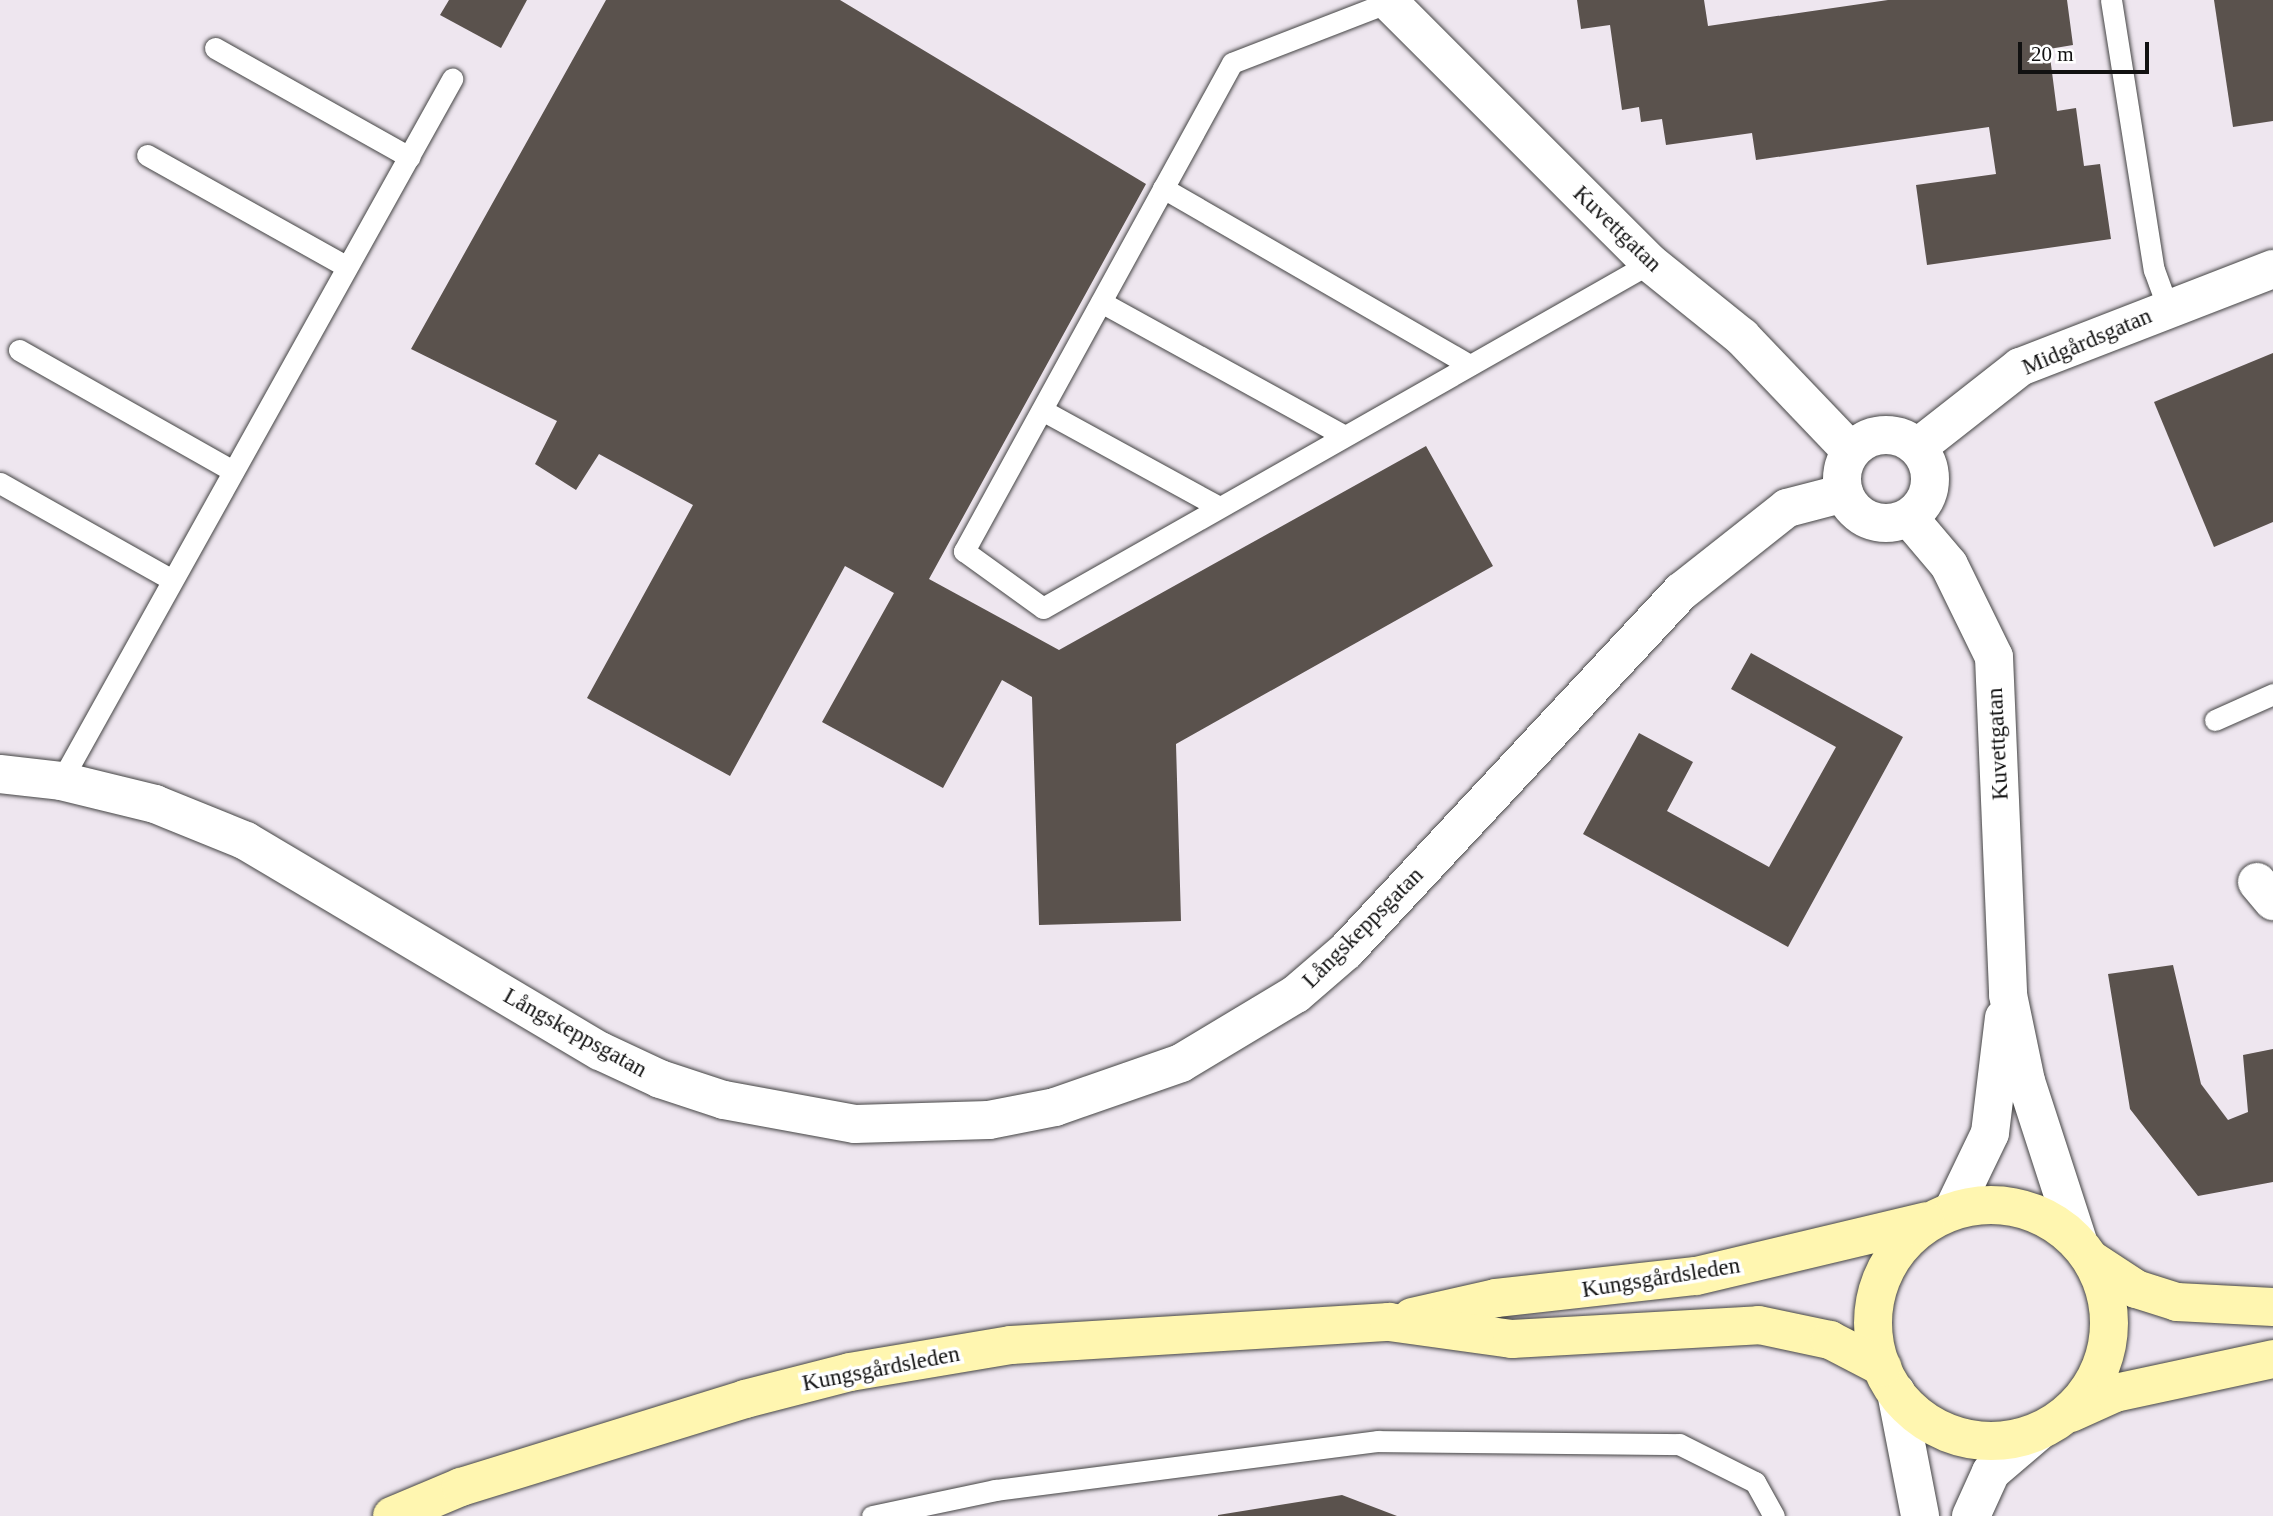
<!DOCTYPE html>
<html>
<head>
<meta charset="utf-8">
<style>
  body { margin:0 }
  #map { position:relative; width:2273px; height:1516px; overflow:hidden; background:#fffdf5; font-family:"Times New Roman",serif }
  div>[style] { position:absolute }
  .industrial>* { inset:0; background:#eee6ef; transform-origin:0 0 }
  .building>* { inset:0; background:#5a524d }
  .roads { filter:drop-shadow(0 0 2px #444) drop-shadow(0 0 2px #444) }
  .service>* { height:21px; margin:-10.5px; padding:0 10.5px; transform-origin:10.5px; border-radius:10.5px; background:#fff }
  .minor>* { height:38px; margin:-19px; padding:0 19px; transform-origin:19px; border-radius:19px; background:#fff }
  .minor>.ring { margin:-19px; padding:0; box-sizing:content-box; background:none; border:38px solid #fff; border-radius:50% }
  .secondary>* { height:38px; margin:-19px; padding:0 19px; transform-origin:19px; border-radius:19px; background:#fff6b0 }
  .secondary>.ring { margin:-19px; padding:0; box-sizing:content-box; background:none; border:38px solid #fff6b0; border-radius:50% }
  span { translate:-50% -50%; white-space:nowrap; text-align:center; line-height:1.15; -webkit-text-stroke:7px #fff; paint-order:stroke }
  .street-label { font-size:23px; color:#111 }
  .scale { position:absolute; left:2018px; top:42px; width:131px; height:32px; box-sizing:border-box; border:4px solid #111; border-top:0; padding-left:9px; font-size:21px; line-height:24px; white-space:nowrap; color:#111; -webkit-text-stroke:5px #fff; paint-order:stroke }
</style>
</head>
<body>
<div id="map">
  <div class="industrial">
    <div style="left:0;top:0;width:2273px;height:1516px"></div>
  </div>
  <div class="building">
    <div style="clip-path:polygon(449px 0,527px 0,501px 48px,440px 15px)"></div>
    <div style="clip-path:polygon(606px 0,840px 0,1146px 184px,929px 579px,1059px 650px,1426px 446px,1493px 566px,1176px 744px,1181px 921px,1039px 925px,1032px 697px,1002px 680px,943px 788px,822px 722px,894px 593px,845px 566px,730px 776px,587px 698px,693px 505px,599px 454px,576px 490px,535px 464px,557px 421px,411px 349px)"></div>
    <div style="clip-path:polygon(1577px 0,1704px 0,1708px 26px,1888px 0,2067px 0,2073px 45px,2049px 49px,2057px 111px,2076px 108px,2084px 166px,2100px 164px,2111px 239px,1927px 265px,1916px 185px,1996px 174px,1989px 127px,1756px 160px,1752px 133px,1666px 145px,1662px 119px,1641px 122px,1639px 107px,1622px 110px,1610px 25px,1581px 29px)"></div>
    <div style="clip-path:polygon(2214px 0,2273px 0,2273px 121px,2233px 127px)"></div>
    <div style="clip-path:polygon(2273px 353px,2273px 522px,2214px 547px,2154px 402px)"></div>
    <div style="clip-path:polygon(1751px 653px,1903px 737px,1788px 947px,1583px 834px,1639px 733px,1693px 762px,1667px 811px,1769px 867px,1836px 747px,1731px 689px)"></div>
    <div style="clip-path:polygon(2173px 965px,2201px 1084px,2228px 1120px,2248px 1112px,2243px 1055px,2273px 1049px,2273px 1182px,2198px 1196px,2130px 1109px,2108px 974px)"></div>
    <div style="clip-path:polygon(1342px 1495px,1397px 1516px,1218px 1516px,1218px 1515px)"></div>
  </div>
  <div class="roads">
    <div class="service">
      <div style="left:2111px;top:0;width:273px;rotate:81deg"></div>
      <div style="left:2154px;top:270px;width:40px;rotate:69.8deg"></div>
      <div style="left:1389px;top:2px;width:168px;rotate:158.8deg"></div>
      <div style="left:1232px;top:63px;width:557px;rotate:118.77deg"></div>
      <div style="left:964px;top:551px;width:97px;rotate:35.8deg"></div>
      <div style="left:1043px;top:608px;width:698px;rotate:-29.61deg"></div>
      <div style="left:215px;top:48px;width:223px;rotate:29.3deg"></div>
      <div style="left:147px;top:155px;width:229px;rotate:29.2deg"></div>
      <div style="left:1163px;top:188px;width:354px;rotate:30deg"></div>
      <div style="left:1101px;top:302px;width:278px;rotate:28.8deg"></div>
      <div style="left:19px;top:350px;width:246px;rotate:29.5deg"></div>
      <div style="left:1042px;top:410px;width:202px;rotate:28.7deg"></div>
      <div style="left:0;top:483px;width:197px;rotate:29.4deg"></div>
      <div style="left:2215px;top:720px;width:64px;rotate:-24.1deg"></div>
      <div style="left:61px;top:781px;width:804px;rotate:-60.88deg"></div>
      <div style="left:872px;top:1516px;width:126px;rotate:-11.9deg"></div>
      <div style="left:995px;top:1490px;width:386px;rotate:-7.3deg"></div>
      <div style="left:1378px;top:1441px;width:301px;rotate:0.6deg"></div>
      <div style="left:1679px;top:1444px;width:85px;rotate:26.6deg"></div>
      <div style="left:1755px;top:1482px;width:39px;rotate:61deg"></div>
    </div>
    <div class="minor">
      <div style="left:1389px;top:2px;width:369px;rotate:45deg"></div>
      <div style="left:1650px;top:263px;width:118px;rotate:38.8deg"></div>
      <div style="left:1742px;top:337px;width:156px;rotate:46.3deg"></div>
      <div class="ring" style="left:1842px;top:435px;width:50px;height:50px"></div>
      <div style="left:1918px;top:447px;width:130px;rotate:-38.1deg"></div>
      <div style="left:2020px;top:367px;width:271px;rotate:-21.2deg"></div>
      <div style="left:1910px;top:519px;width:60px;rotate:49.7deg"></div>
      <div style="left:1949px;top:565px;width:102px;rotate:63.9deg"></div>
      <div style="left:1994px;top:657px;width:338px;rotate:87.6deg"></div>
      <div style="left:2008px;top:995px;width:88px;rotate:78.2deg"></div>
      <div style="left:2026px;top:1081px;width:168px;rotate:72deg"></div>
      <div style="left:0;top:774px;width:61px;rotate:6.5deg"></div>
      <div style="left:61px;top:781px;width:97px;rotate:13.7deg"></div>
      <div style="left:155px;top:804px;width:98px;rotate:22.1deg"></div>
      <div style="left:246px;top:841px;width:412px;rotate:30.7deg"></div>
      <div style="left:600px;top:1051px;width:66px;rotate:25deg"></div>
      <div style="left:660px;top:1079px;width:67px;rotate:18.2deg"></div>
      <div style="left:724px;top:1100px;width:133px;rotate:10.4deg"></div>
      <div style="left:855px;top:1124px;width:134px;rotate:-1.7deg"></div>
      <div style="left:989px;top:1120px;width:67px;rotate:-11.1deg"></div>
      <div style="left:1055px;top:1107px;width:133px;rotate:-19.2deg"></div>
      <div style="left:1181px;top:1063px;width:134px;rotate:-31deg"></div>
      <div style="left:1296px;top:994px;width:66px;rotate:-40.7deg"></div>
      <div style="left:1346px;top:951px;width:492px;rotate:-47deg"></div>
      <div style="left:1682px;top:591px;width:134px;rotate:-38.3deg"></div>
      <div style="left:1787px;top:508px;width:59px;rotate:-14.7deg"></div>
      <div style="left:2257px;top:882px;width:25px;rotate:50deg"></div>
      <div style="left:1953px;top:1210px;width:85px;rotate:-64.3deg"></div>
      <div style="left:1990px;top:1133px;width:116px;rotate:-83.1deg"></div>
      <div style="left:1896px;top:1392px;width:126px;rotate:79deg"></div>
      <div style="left:1971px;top:1516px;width:48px;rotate:-65.6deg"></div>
      <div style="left:1991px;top:1472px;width:62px;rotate:-40.4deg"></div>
    </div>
    <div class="secondary">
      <div class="ring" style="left:1873px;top:1205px;width:198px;height:198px"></div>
      <div style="left:2092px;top:1260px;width:53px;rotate:33.4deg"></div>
      <div style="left:2136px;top:1289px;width:43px;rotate:17.6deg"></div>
      <div style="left:2177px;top:1302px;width:96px;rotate:3deg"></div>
      <div style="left:1412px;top:1317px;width:86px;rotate:-12.7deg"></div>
      <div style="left:1496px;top:1298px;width:201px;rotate:-6.3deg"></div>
      <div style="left:1696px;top:1276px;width:236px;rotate:-13.4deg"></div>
      <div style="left:2071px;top:1413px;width:48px;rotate:-24.4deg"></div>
      <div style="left:2115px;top:1393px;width:162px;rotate:-12.1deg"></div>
      <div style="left:392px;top:1516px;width:75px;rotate:-22.8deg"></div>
      <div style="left:461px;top:1487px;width:297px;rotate:-17.2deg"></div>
      <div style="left:745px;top:1399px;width:108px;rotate:-14.4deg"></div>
      <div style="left:850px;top:1372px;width:163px;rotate:-9.5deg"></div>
      <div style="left:1011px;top:1345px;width:379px;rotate:-3.5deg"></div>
      <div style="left:1389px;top:1322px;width:124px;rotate:7.9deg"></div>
      <div style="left:1512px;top:1339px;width:247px;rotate:-3.2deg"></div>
      <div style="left:1759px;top:1325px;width:73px;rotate:11.9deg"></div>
      <div style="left:1830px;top:1340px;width:59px;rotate:27.4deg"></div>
    </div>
  </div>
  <div class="street-label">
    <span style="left:1617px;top:229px;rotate:44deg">Kuvettgatan</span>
    <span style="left:2087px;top:342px;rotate:-23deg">Midgårdsgatan</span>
    <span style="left:1998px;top:744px;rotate:-93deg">Kuvettgatan</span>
    <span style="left:1363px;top:928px;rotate:-45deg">Långskeppsgatan</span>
    <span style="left:575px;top:1033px;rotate:29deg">Långskeppsgatan</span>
    <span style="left:1661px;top:1278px;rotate:-9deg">Kungsgårdsleden</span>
    <span style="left:881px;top:1369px;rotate:-11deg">Kungsgårdsleden</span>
  </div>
  <div class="scale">20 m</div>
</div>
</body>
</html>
